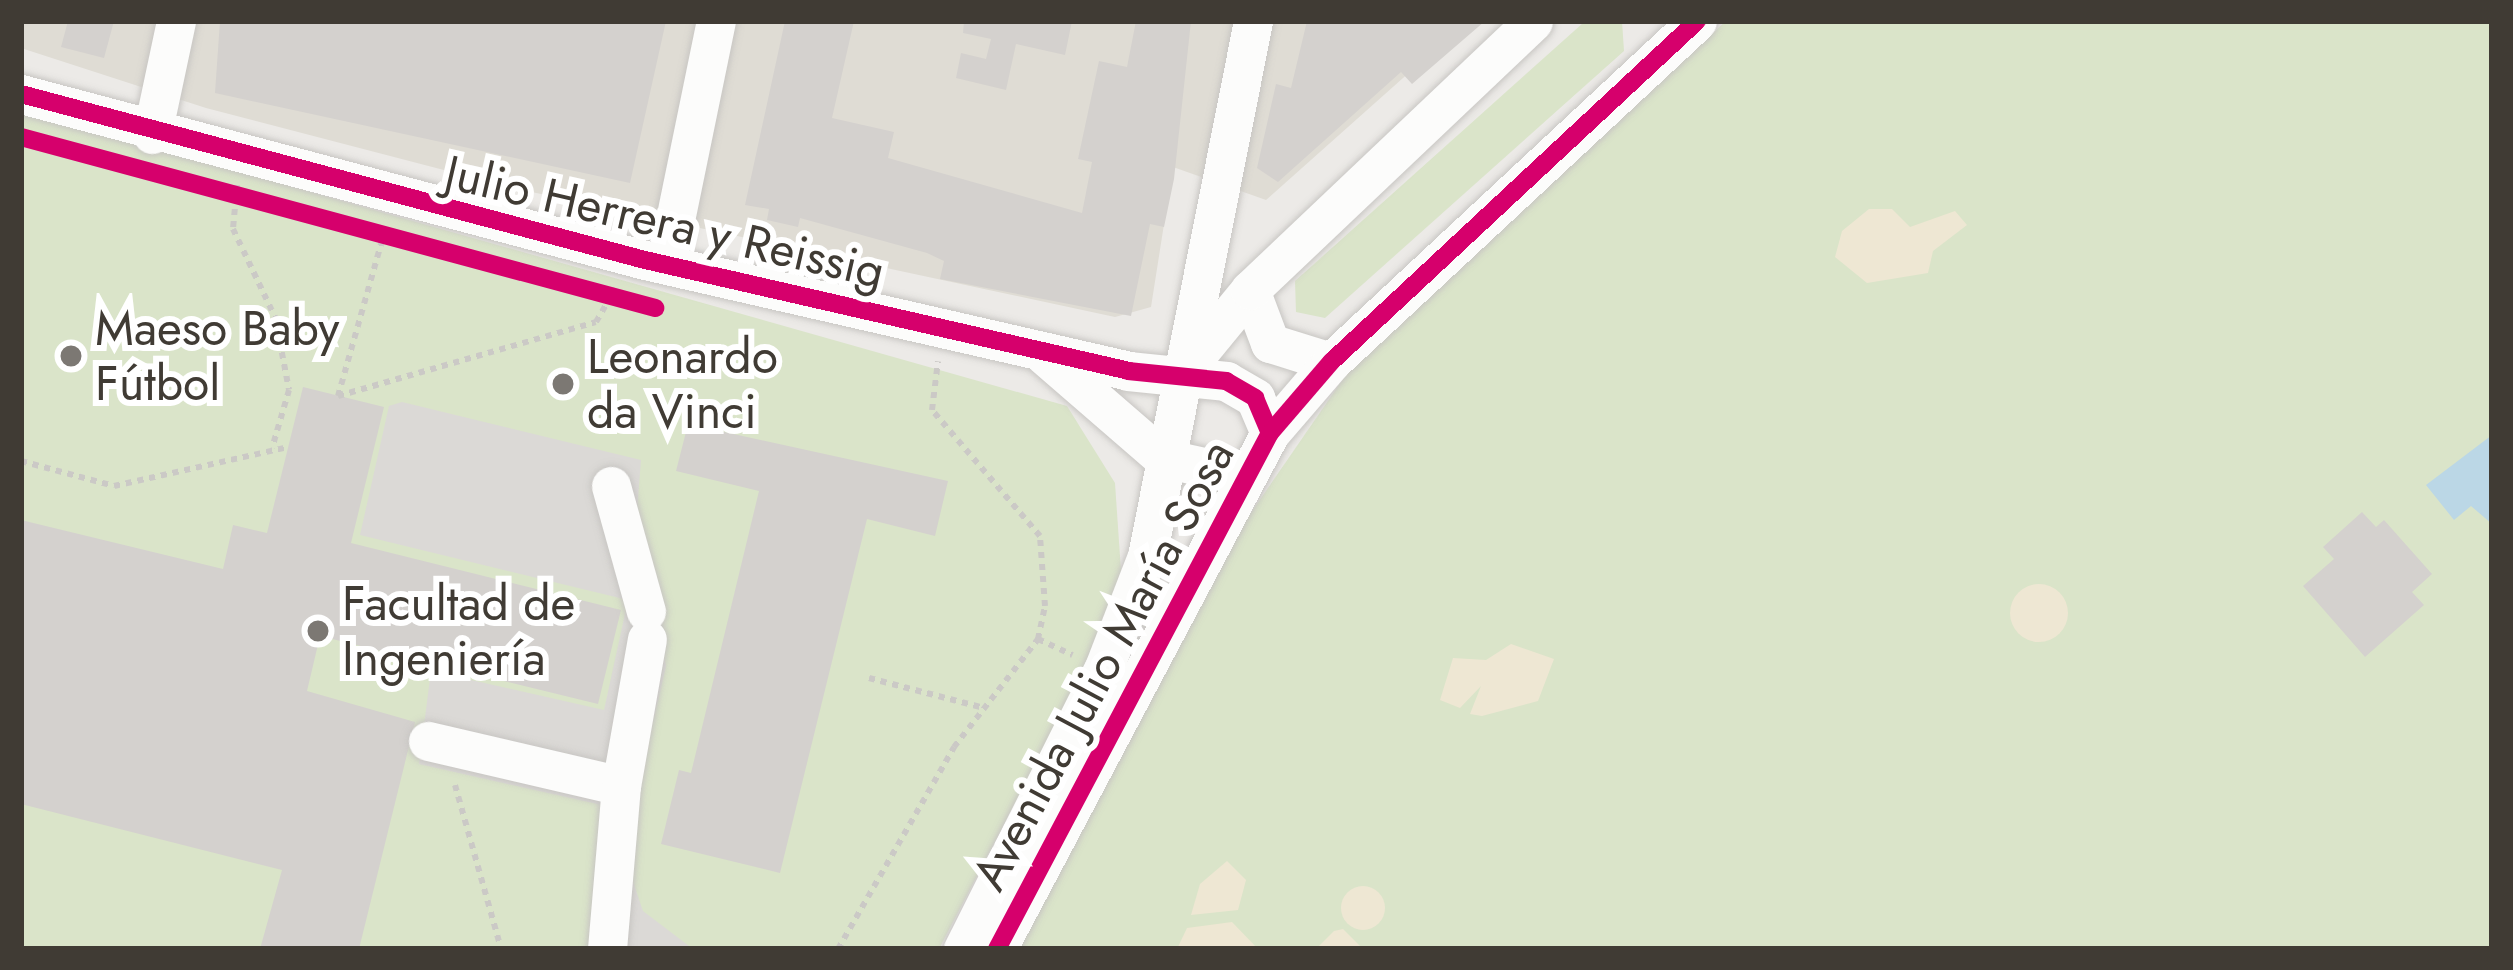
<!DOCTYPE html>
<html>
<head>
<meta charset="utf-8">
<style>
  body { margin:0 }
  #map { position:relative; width:2513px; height:970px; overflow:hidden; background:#eceae7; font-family:Jost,sans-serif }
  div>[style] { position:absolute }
  .residential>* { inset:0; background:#dfdcd4 }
  .green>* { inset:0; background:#dae4c9 }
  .sand>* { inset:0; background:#eee7d3 }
  .round { border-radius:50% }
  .parking>* { inset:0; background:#dbd9d6 }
  .water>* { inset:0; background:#bbd7e6 }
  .building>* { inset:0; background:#d4d1ce }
  .path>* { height:6px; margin-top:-3px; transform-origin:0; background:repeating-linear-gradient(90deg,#cbc9c6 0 6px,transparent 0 12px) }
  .roads { filter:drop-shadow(0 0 3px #c8c6c3) drop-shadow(0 0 3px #c8c6c3) }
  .minor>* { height:39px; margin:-19.5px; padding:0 19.5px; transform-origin:19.5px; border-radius:19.5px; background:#fcfcfb }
  .cycleway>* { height:18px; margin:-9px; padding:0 9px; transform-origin:9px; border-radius:9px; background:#d6006c }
  .dots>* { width:33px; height:33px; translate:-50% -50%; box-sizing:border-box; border:6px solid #fff; border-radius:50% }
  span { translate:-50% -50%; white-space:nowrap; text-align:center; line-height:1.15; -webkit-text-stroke:12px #fff; paint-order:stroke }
  .street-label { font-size:48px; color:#403b34 }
  .poi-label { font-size:48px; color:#403b34 }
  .left { translate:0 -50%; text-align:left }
  .frame { position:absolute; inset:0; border:24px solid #403b34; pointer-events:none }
</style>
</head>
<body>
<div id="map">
  <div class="residential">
    <div style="clip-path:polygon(21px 21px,1467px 21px,1266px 200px,1173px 167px,1151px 307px,1115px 317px,513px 188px,206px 108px,21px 48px)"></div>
  </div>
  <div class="green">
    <div style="clip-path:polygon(1622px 21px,1624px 51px,1325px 318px,1296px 312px,1295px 281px,1583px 23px)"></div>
    <div style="clip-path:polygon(1726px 21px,2492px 21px,2492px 949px,1017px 949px,1206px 578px,1352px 366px)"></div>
    <div style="clip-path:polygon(21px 110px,1067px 406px,1115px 483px,1121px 571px,1097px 645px,939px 949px,21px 949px)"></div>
  </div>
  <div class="sand">
    <div style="clip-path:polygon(1869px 209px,1892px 209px,1910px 227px,1955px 211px,1967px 225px,1933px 251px,1928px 273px,1867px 283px,1835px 257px,1842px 231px)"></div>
    <div class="round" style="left:2010px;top:584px;width:58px;height:58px"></div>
    <div style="clip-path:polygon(1511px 644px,1554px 659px,1538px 701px,1482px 716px,1470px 714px,1481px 686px,1460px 708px,1440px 700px,1453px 658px,1486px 660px)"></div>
    <div style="clip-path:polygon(1227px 861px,1246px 880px,1238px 910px,1191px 915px,1200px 884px)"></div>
    <div class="round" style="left:1341px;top:886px;width:44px;height:44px"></div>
    <div style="clip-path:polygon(1232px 922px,1258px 949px,1177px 949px,1187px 928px)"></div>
    <div style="clip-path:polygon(1343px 929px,1363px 949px,1316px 949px,1334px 931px)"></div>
  </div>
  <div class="parking">
    <div style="clip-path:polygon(402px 402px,641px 460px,636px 524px,666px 666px,623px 852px,643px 911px,693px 949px,591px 949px,602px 805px,419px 764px,431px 671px,604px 710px,628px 600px,360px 535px,389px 406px)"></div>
  </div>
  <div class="water">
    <div style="clip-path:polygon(2492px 435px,2492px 524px,2471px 506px,2454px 520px,2426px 485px)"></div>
  </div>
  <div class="building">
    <div style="clip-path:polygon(68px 21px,114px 21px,104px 58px,61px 47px)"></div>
    <div style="clip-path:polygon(220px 21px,666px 21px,630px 183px,215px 93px)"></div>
    <div style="clip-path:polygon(785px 21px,854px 21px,832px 118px,894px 132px,888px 158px,1082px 213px,1092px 162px,1078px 159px,1099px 61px,1127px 67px,1136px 21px,1191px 21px,1174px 179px,1164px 227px,1150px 224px,1131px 316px,940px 279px,944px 261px,927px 253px,800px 218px,798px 227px,767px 220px,769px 209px,745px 205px)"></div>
    <div style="clip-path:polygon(964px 21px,1072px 21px,1065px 55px,1016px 44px,1006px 90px,956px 78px,961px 53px,986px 59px,991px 39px,963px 33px)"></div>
    <div style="clip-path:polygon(1307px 21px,1485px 21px,1412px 84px,1401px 72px,1278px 182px,1257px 168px,1276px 84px,1291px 88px)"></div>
    <div style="clip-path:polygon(303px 387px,384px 407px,351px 543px,621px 610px,598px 704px,320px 636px,307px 691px,415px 722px,359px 949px,260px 949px,282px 870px,21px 804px,21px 520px,223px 569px,233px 525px,267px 533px)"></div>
    <div style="clip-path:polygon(688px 424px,948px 481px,935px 536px,867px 519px,780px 873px,661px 844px,679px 770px,691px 773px,759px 491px,676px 471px)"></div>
    <div style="clip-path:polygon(2362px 512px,2376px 527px,2384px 520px,2432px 574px,2412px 592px,2424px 605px,2365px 657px,2303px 586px,2334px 559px,2323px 547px)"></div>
  </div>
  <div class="path">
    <div style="left:237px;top:185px;width:44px;rotate:95.2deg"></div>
    <div style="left:233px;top:229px;width:98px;rotate:64.5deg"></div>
    <div style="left:275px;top:317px;width:74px;rotate:79.1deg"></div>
    <div style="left:289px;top:390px;width:60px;rotate:106.3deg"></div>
    <div style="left:338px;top:396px;width:268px;rotate:-16deg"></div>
    <div style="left:596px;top:322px;width:39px;rotate:-60deg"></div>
    <div style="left:338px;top:396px;width:162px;rotate:-74.2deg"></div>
    <div style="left:21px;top:461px;width:96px;rotate:15deg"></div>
    <div style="left:114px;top:486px;width:178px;rotate:-12.6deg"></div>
    <div style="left:1038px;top:639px;width:38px;rotate:25deg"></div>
    <div style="left:869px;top:678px;width:119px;rotate:14.6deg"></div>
    <div style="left:455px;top:785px;width:170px;rotate:74.3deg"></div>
    <div style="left:838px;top:949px;width:233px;rotate:-60.1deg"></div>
    <div style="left:954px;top:747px;width:137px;rotate:-52.1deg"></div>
    <div style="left:1038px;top:639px;width:34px;rotate:-78deg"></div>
    <div style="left:1045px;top:606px;width:70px;rotate:-94.1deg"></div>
    <div style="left:1040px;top:536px;width:166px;rotate:-130.6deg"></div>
    <div style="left:932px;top:410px;width:49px;rotate:-83deg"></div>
  </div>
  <div class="roads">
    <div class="minor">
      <div style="left:21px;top:94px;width:646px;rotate:14.9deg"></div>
      <div style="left:645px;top:260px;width:496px;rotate:12.9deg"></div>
      <div style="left:1128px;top:371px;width:99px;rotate:5.8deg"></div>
      <div style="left:1226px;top:381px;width:34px;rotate:30deg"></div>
      <div style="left:1255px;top:398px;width:38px;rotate:67deg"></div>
      <div style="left:152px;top:134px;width:116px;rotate:-78deg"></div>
      <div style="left:666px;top:264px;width:248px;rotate:-78.4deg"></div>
      <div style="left:1250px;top:290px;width:57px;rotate:69.3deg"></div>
      <div style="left:1270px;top:343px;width:64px;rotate:17.3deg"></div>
      <div style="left:1044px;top:355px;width:157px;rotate:40.9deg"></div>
      <div style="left:1163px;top:458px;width:84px;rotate:12.4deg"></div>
      <div style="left:1181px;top:374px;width:109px;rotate:-50.6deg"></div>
      <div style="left:1250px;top:290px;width:390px;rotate:-43.5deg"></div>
      <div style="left:611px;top:486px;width:130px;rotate:74.4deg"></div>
      <div style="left:428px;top:741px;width:198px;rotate:13.1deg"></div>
      <div style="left:621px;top:786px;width:149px;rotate:-80deg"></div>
      <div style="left:607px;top:949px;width:164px;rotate:-85.1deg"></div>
      <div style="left:963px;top:949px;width:312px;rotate:-63.4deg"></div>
      <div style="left:1103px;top:670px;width:122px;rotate:-68.9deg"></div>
      <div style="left:1147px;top:556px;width:545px;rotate:-78.79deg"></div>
      <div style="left:997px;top:949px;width:584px;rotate:-62.12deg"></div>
      <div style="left:1270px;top:433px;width:94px;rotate:-49.3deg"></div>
      <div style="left:1331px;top:362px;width:500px;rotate:-42.97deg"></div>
    </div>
  </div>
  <div class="cycleway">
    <div style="left:21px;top:94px;width:646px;rotate:14.9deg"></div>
    <div style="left:645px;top:260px;width:496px;rotate:12.9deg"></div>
    <div style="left:1128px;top:371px;width:99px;rotate:5.8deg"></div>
    <div style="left:1226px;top:381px;width:34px;rotate:30deg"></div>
    <div style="left:1255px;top:398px;width:38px;rotate:67deg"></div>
    <div style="left:21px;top:137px;width:657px;rotate:15.09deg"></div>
    <div style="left:997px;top:949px;width:584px;rotate:-62.12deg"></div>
    <div style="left:1270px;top:433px;width:94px;rotate:-49.3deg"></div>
    <div style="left:1331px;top:362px;width:500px;rotate:-42.97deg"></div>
  </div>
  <div class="dots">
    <div style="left:71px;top:356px;background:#7c7873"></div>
    <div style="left:563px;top:384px;background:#7c7873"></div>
    <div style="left:318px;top:631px;background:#7c7873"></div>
  </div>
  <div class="street-label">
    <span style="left:665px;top:222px;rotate:13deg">Julio Herrera y Reissig</span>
    <span style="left:1103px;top:665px;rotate:-62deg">Avenida Julio María Sosa</span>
  </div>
  <div class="poi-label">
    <span class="left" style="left:95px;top:356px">Maeso Baby<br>Fútbol</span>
    <span class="left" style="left:587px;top:384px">Leonardo<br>da Vinci</span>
    <span class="left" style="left:342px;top:631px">Facultad de<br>Ingeniería</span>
  </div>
  <div class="frame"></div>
</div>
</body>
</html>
